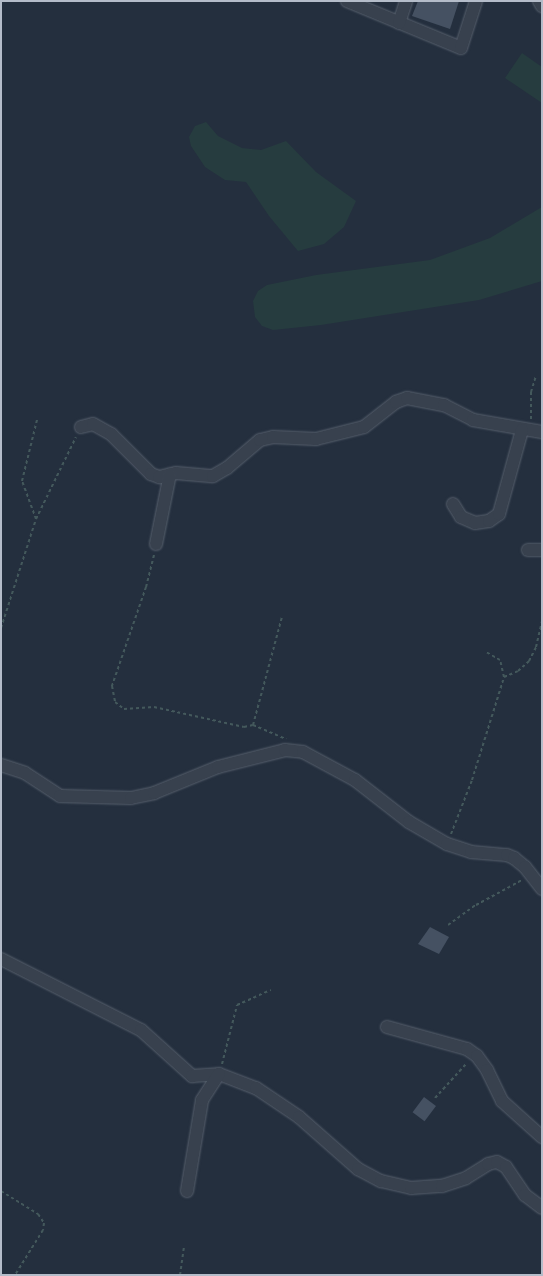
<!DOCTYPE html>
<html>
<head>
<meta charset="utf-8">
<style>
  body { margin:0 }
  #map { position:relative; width:543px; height:1276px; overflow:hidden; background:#242f3e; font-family:Commissioner,sans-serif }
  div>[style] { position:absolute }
  .green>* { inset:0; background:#263c3f }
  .building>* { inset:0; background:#455162; transform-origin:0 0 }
  .path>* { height:2px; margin-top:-1px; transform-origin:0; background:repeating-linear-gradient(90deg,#44595c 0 3px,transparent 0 6px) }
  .roads { filter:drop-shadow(0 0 1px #565f6c) drop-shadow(0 0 1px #565f6c) }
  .minor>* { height:12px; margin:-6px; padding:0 6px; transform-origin:6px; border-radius:6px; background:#38414e }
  span { translate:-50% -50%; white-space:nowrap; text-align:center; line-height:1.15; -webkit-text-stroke:3.5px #1d2633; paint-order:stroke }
  .frame { position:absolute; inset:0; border:2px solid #b4bcc9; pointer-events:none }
</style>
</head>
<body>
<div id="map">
  <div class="green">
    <div style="clip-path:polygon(522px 53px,542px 67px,542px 103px,505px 78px)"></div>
    <div style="clip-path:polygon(206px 122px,218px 136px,242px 148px,261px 150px,286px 141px,316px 172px,356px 201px,344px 227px,324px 244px,298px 251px,269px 216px,246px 182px,225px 180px,205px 167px,191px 146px,189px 137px,195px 126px)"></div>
    <div style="clip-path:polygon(542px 207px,542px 281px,479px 300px,321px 325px,273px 330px,262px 326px,255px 317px,253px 301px,258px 291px,267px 285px,316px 275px,430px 260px,490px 238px)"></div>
  </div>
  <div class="building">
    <div style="clip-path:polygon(418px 1px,459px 1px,450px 29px,412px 16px)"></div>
    <div style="clip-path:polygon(430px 927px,449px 937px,439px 954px,418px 944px)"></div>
    <div style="left:424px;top:1097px;width:15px;height:19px;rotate:37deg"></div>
  </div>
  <div class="path">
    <div style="left:531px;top:419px;width:27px;rotate:-90deg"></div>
    <div style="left:531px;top:392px;width:17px;rotate:-73deg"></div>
    <div style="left:36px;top:519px;width:40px;rotate:-110.2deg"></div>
    <div style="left:22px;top:481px;width:63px;rotate:-76.2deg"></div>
    <div style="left:154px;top:555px;width:33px;rotate:104deg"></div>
    <div style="left:146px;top:587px;width:105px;rotate:109deg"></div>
    <div style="left:112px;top:686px;width:16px;rotate:79deg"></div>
    <div style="left:115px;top:702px;width:11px;rotate:38deg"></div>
    <div style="left:124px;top:709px;width:30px;rotate:-4deg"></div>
    <div style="left:154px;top:707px;width:92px;rotate:12.5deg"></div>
    <div style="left:244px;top:727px;width:9px;rotate:-13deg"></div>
    <div style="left:253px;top:725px;width:36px;rotate:23deg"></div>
    <div style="left:1px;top:628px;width:114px;rotate:-72.2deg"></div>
    <div style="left:36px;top:519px;width:91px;rotate:-64deg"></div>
    <div style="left:504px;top:677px;width:15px;rotate:-23deg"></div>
    <div style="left:518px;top:671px;width:15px;rotate:-42deg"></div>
    <div style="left:529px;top:661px;width:16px;rotate:-63deg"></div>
    <div style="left:536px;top:647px;width:26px;rotate:-77deg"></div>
    <div style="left:253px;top:725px;width:112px;rotate:-75deg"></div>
    <div style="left:451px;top:834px;width:58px;rotate:-68.7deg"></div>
    <div style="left:472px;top:780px;width:108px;rotate:-72.7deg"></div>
    <div style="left:504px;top:677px;width:17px;rotate:-103deg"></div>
    <div style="left:500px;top:660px;width:16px;rotate:-150deg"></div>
    <div style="left:448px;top:925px;width:34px;rotate:-36deg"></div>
    <div style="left:476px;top:905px;width:52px;rotate:-28.5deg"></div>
    <div style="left:222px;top:1064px;width:61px;rotate:-75.7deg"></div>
    <div style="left:237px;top:1005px;width:37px;rotate:-24deg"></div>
    <div style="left:435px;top:1098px;width:47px;rotate:-47.6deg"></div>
    <div style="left:1px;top:1191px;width:44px;rotate:31.9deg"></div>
    <div style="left:38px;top:1214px;width:11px;rotate:56deg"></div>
    <div style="left:44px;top:1223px;width:7px;rotate:98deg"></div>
    <div style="left:43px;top:1230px;width:53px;rotate:121.9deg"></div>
    <div style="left:180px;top:1275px;width:29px;rotate:-82deg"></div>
  </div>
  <div class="roads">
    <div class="minor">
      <div style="left:347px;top:1px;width:123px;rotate:22.4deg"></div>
      <div style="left:461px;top:48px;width:49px;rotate:-72.3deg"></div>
      <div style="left:539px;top:1px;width:6px;rotate:59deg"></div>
      <div style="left:399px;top:23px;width:23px;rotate:-72deg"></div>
      <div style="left:81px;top:427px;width:12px;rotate:-14deg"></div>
      <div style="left:93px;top:424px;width:21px;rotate:29deg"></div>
      <div style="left:111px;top:434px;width:57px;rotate:45deg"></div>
      <div style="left:151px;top:474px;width:9px;rotate:21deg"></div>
      <div style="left:159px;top:477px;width:17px;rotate:-13deg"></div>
      <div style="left:176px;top:473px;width:37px;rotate:5deg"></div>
      <div style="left:213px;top:476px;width:16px;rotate:-30deg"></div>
      <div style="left:227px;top:468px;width:43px;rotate:-40.3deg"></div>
      <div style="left:260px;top:440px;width:13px;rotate:-13deg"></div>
      <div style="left:273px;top:437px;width:43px;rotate:2.7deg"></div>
      <div style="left:316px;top:439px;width:49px;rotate:-14deg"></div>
      <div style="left:364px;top:427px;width:41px;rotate:-38deg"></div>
      <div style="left:396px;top:402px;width:12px;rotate:-20deg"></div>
      <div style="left:407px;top:398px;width:38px;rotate:11deg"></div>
      <div style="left:444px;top:405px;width:33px;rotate:27deg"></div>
      <div style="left:473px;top:420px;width:70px;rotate:9.9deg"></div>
      <div style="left:453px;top:504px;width:15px;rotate:58deg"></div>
      <div style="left:461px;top:517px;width:15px;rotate:23deg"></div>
      <div style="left:475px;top:523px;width:14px;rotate:-8deg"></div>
      <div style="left:489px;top:521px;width:12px;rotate:-35deg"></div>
      <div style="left:499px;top:514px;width:87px;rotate:-74.7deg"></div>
      <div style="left:156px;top:544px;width:71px;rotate:-78.7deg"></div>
      <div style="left:528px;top:550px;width:14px"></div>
      <div style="left:1px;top:765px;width:25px;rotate:18deg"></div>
      <div style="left:25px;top:773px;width:42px;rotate:33.3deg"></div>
      <div style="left:60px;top:796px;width:71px;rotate:1.6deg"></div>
      <div style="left:131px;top:798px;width:24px;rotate:-12deg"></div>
      <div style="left:154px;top:793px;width:69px;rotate:-22.1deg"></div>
      <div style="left:218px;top:767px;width:69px;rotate:-14.2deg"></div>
      <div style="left:285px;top:750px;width:18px;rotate:6deg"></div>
      <div style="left:303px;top:752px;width:59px;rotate:28.3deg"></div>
      <div style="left:355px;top:780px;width:68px;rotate:37.9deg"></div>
      <div style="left:409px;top:822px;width:44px;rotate:30.1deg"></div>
      <div style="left:447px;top:844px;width:25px;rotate:18deg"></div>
      <div style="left:471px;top:852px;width:36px;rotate:5deg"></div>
      <div style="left:507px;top:855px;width:8px;rotate:23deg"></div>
      <div style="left:514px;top:858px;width:14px;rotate:39deg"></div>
      <div style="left:525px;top:867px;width:28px;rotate:52deg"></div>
      <div style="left:1px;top:959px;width:157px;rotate:26.9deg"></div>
      <div style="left:141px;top:1030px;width:69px;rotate:42deg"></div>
      <div style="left:192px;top:1076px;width:27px;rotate:-4deg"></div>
      <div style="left:219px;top:1074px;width:40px;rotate:21deg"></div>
      <div style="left:256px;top:1088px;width:52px;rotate:34deg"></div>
      <div style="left:299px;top:1117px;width:79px;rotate:41.4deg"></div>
      <div style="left:358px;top:1169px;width:26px;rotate:28deg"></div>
      <div style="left:381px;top:1181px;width:31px;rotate:13deg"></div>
      <div style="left:411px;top:1188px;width:31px;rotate:-4deg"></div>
      <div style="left:442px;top:1186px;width:25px;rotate:-18deg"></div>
      <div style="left:466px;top:1178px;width:26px;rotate:-32deg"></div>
      <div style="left:488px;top:1164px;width:9px;rotate:-13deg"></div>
      <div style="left:497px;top:1162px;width:10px;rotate:29deg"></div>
      <div style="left:506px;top:1167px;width:34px;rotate:56deg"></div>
      <div style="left:525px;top:1195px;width:21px;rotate:37deg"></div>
      <div style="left:387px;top:1027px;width:83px;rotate:15.4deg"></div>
      <div style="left:467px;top:1049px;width:12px;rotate:35deg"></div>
      <div style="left:477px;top:1056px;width:17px;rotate:54deg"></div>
      <div style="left:487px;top:1070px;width:34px;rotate:64deg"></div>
      <div style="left:502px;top:1101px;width:54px;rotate:42deg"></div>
      <div style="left:187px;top:1191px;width:92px;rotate:-80.6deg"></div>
      <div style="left:202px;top:1100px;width:31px;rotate:-57deg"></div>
    </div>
  </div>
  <div class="frame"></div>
</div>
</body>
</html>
